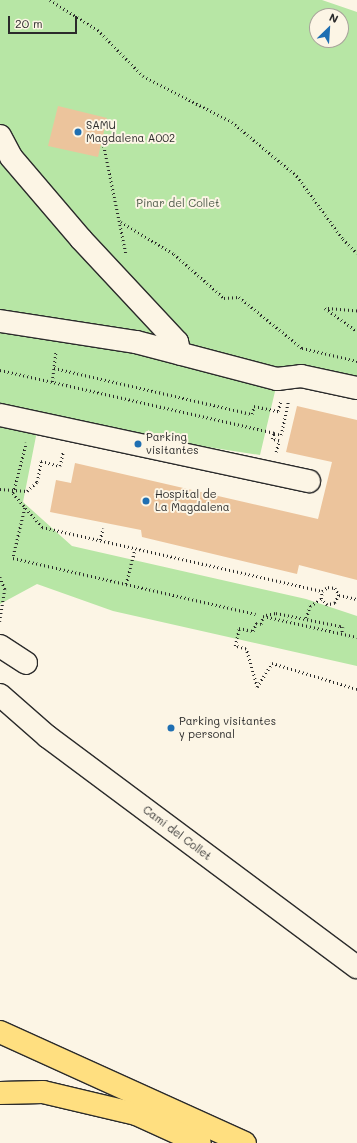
<!DOCTYPE html>
<html>
<head>
<meta charset="utf-8">
<style>
	body { margin:0 }
	#map { position:relative; width:357px; height:1143px; overflow:hidden; background:#fcf5e5; font-family:Mali,sans-serif }
	div>[style] { position:absolute }
	.green>* { inset:0; background:#b7e6a5 }
	.building>* { inset:0; background:#ecc49c }
	.path>* { height:2.5px; margin-top:-1.25px; transform-origin:0; background:repeating-linear-gradient(90deg,#2b2b2b 0 1px,transparent 0 4px) }
	.roads { filter:drop-shadow(1px 0 #2b2b2b) drop-shadow(-1px 0 #2b2b2b) drop-shadow(0 1px #2b2b2b) drop-shadow(0 -1px #2b2b2b) }
	.minor>* { height:22px; margin:-11px; padding:0 11px; transform-origin:11px; border-radius:11px; background:#fcf5e5 }
	.highway>* { height:22px; margin:-11px; padding:0 11px; transform-origin:11px; border-radius:11px; background:#ffdf80 }
	.dots>* { width:11px; height:11px; translate:-50% -50%; box-sizing:border-box; border:2px solid #fcf5e5; border-radius:50% }
	span { translate:-50% -50%; white-space:nowrap; text-align:center; line-height:1.15; -webkit-text-stroke:4px #fcf5e5; paint-order:stroke }
	.poi-label { font-size:11px; color:#2b2b2b }
	.left { translate:0 -50%; text-align:left }
	.park-label { font-size:11px; color:#4e5a4a }
	.street-label { font-size:11px; color:#2b2b2b }
	.north { position:absolute; left:309px; top:8px; width:40px; height:40px; box-sizing:border-box; background:#fcf5e5; border:1px solid #a8a49b; border-radius:50%; rotate:25deg; font-size:11px; font-weight:700; line-height:16px; text-align:center; color:#2b2b2b }
	.north::after { content:''; display:block; margin:auto; width:14px; height:18px; background:#1f6fb2; clip-path:polygon(50% 0,100% 100%,50% 72%,0 100%) }
	.scale { position:absolute; left:8px; top:16px; width:69px; height:18px; box-sizing:border-box; border:2px solid #2b2b2b; border-top:0; padding-left:5px; font-size:12px; line-height:14px; white-space:nowrap; color:#2b2b2b; -webkit-text-stroke:3px #fcf5e5; paint-order:stroke }
</style>
</head>
<body>
<div id="map">
	<div class="green">
		<div style="clip-path:polygon(evenodd,0 0,322px 0,357px 12px,357px 381px,281px 366px,260px 455px,39px 421px,23px 502px,72px 546px,306px 599px,357px 616px,357px 666px,113px 611px,37px 584px,0 604px,0 0,317px 16px,341px 16px,341px 40px,317px 40px,317px 16px)"></div>
	</div>
	<div class="building">
		<div style="clip-path:polygon(58px 106px,107px 118px,98px 157px,48px 146px)"></div>
		<div style="clip-path:polygon(297px 406px,357px 420px,357px 580px,299px 565px,297px 574px,142px 537px,141px 530px,50px 512px,56px 480px,71px 483px,75px 463px,318px 519px,332px 462px,286px 452px)"></div>
	</div>
	<div class="path">
		<div style="left:50px;top:0;width:57px;rotate:32deg"></div>
		<div style="left:98px;top:30px;width:64px;rotate:45.6deg"></div>
		<div style="left:143px;top:76px;width:100px;rotate:27.3deg"></div>
		<div style="left:232px;top:122px;width:85px;rotate:39.7deg"></div>
		<div style="left:297px;top:176px;width:78px;rotate:53.9deg"></div>
		<div style="left:343px;top:239px;width:20px;rotate:45deg"></div>
		<div style="left:104px;top:146px;width:109px;rotate:78.4deg"></div>
		<div style="left:121px;top:222px;width:62px;rotate:31.1deg"></div>
		<div style="left:174px;top:254px;width:67px;rotate:41.3deg"></div>
		<div style="left:224px;top:298px;width:15px;rotate:-4deg"></div>
		<div style="left:239px;top:297px;width:81px;rotate:39deg"></div>
		<div style="left:302px;top:348px;width:57px;rotate:13.3deg"></div>
		<div style="left:357px;top:311px;width:32px;rotate:-175deg"></div>
		<div style="left:325px;top:308px;width:39px;rotate:36deg"></div>
		<div style="left:54px;top:368px;width:203px;rotate:13.1deg"></div>
		<div style="left:252px;top:414px;width:8px;rotate:-76deg"></div>
		<div style="left:254px;top:406px;width:25px;rotate:12deg"></div>
		<div style="left:278px;top:411px;width:11px;rotate:-75deg"></div>
		<div style="left:0;top:370px;width:281px;rotate:12.9deg"></div>
		<div style="left:52px;top:382px;width:31px;rotate:-83deg"></div>
		<div style="left:276px;top:452px;width:11px;rotate:-75deg"></div>
		<div style="left:279px;top:441px;width:7px;rotate:-164deg"></div>
		<div style="left:272px;top:439px;width:6px;rotate:-72deg"></div>
		<div style="left:274px;top:433px;width:7px;rotate:16deg"></div>
		<div style="left:281px;top:435px;width:35px;rotate:-78deg"></div>
		<div style="left:0;top:489px;width:27px;rotate:4deg"></div>
		<div style="left:27px;top:491px;width:13px;rotate:-42deg"></div>
		<div style="left:37px;top:482px;width:21px;rotate:-79deg"></div>
		<div style="left:41px;top:461px;width:20px;rotate:15deg"></div>
		<div style="left:60px;top:466px;width:14px;rotate:-78deg"></div>
		<div style="left:13px;top:493px;width:45px;rotate:49.5deg"></div>
		<div style="left:42px;top:527px;width:287px;rotate:12.9deg"></div>
		<div style="left:13px;top:493px;width:52px;rotate:-75.4deg"></div>
		<div style="left:25px;top:508px;width:51px;rotate:103.5deg"></div>
		<div style="left:13px;top:558px;width:249px;rotate:13deg"></div>
		<div style="left:100px;top:540px;width:12px;rotate:-76deg"></div>
		<div style="left:0;top:577px;width:13px;rotate:67deg"></div>
		<div style="left:5px;top:589px;width:33px;rotate:99deg"></div>
		<div style="left:126px;top:584px;width:36px;rotate:-76deg"></div>
		<div style="left:328px;top:587px;width:7px;rotate:8deg"></div>
		<div style="left:335px;top:588px;width:8px;rotate:60deg"></div>
		<div style="left:339px;top:595px;width:9px;rotate:117deg"></div>
		<div style="left:335px;top:603px;width:8px;rotate:166deg"></div>
		<div style="left:327px;top:605px;width:8px;rotate:-135deg"></div>
		<div style="left:321px;top:599px;width:8px;rotate:-83deg"></div>
		<div style="left:322px;top:591px;width:7px;rotate:-34deg"></div>
		<div style="left:339px;top:595px;width:18px;rotate:13deg"></div>
		<div style="left:266px;top:615px;width:10px;rotate:-11deg"></div>
		<div style="left:276px;top:613px;width:65px;rotate:11.5deg"></div>
		<div style="left:340px;top:626px;width:3px;rotate:18deg"></div>
		<div style="left:343px;top:627px;width:6px;rotate:99deg"></div>
		<div style="left:263px;top:616px;width:96px;rotate:12.6deg"></div>
		<div style="left:306px;top:618px;width:13px;rotate:-72deg"></div>
		<div style="left:310px;top:606px;width:13px;rotate:-32deg"></div>
		<div style="left:257px;top:687px;width:28px;rotate:-58deg"></div>
		<div style="left:272px;top:663px;width:89px;rotate:17deg"></div>
		<div style="left:257px;top:687px;width:40px;rotate:-106deg"></div>
		<div style="left:246px;top:649px;width:11px;rotate:-165deg"></div>
		<div style="left:235px;top:646px;width:18px;rotate:-77deg"></div>
		<div style="left:239px;top:628px;width:14px;rotate:12deg"></div>
		<div style="left:253px;top:631px;width:9px;rotate:-69deg"></div>
		<div style="left:256px;top:623px;width:5px;rotate:11deg"></div>
		<div style="left:261px;top:624px;width:8px;rotate:-76deg"></div>
	</div>
	<div class="roads">
		<div class="minor">
			<div style="left:0;top:136px;width:24px;rotate:62deg"></div>
			<div style="left:11px;top:157px;width:108px;rotate:49.5deg"></div>
			<div style="left:81px;top:239px;width:141px;rotate:47deg"></div>
			<div style="left:177px;top:342px;width:12px;rotate:76deg"></div>
			<div style="left:0;top:321px;width:138px;rotate:8.8deg"></div>
			<div style="left:136px;top:342px;width:146px;rotate:14.7deg"></div>
			<div style="left:277px;top:379px;width:24px;rotate:-7deg"></div>
			<div style="left:301px;top:376px;width:57px;rotate:12.1deg"></div>
			<div style="left:0;top:415px;width:316px;rotate:12.1deg"></div>
			<div style="left:0;top:646px;width:31px;rotate:33deg"></div>
			<div style="left:0;top:695px;width:64px;rotate:41.2deg"></div>
			<div style="left:48px;top:737px;width:385px;rotate:36.7deg"></div>
		</div>
		<div class="highway">
			<div style="left:0;top:1032px;width:269px;rotate:24.4deg"></div>
			<div style="left:0;top:1093px;width:43px;rotate:-1.3deg"></div>
			<div style="left:43px;top:1092px;width:96px;rotate:13.3deg"></div>
			<div style="left:136px;top:1114px;width:70px;rotate:24.4deg"></div>
		</div>
	</div>
	<div class="dots">
		<div style="left:78px;top:132px;background:#1f6fb2"></div>
		<div style="left:138px;top:444px;background:#1f6fb2"></div>
		<div style="left:146px;top:501px;background:#1f6fb2"></div>
		<div style="left:171px;top:728px;background:#1f6fb2"></div>
	</div>
	<div class="poi-label">
		<span class="left" style="left:86px;top:132px">SAMU<br>Magdalena A002</span>
		<span class="left" style="left:146px;top:444px">Parking<br>visitantes</span>
		<span class="left" style="left:155px;top:501px">Hospital de<br>La Magdalena</span>
		<span class="left" style="left:179px;top:728px">Parking visitantes<br>y personal</span>
	</div>
	<div class="park-label">
		<span style="left:178px;top:203px">Pinar del Collet</span>
	</div>
	<div class="street-label">
		<span style="left:177px;top:833px;rotate:37deg">Camí del Collet</span>
	</div>
	<div class="north">N</div>
	<div class="scale">20 m</div>
</div>
</body>
</html>
